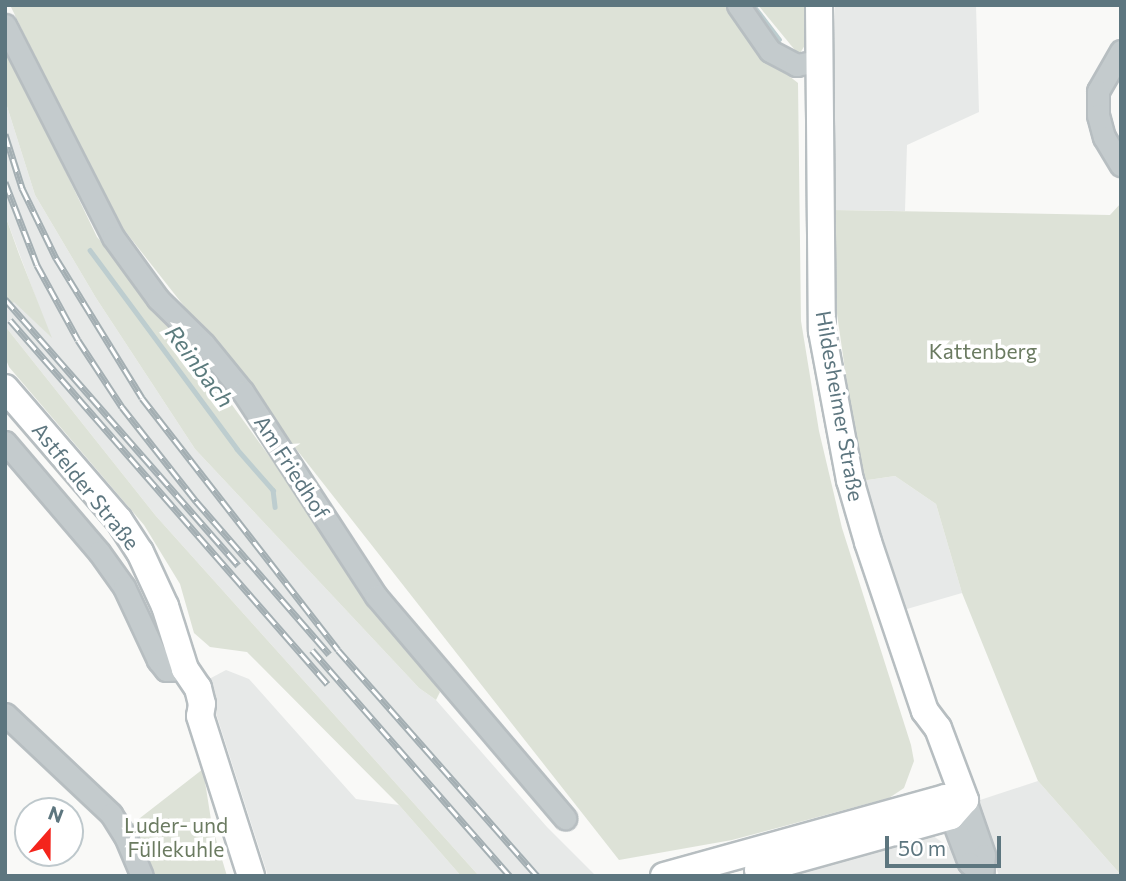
<!DOCTYPE html>
<html>
<head>
<meta charset="utf-8">
<style>
	body { margin:0 }
	#map { position:relative; width:1126px; height:881px; overflow:hidden; background:#f9f9f7; font-family:Commissioner,sans-serif }
	div>[style] { position:absolute }
	.built>* { inset:0; background:#e7e9e8 }
	.green>* { inset:0; background:#dde2d7 }
	.stream>* { height:4.5px; margin:-2.25px; padding:0 2.25px; transform-origin:2.25px; border-radius:2.25px; background:#bdcdcf }
	.roads { filter:drop-shadow(2px 0 #b7bec1) drop-shadow(-2px 0 #b7bec1) drop-shadow(0 2px #b7bec1) drop-shadow(0 -2px #b7bec1) }
	.minor>* { height:21px; margin:-10.5px; padding:0 10.5px; transform-origin:10.5px; border-radius:10.5px; background:#c4cbcd }
	.major>* { height:26px; margin:-13px; padding:0 13px; transform-origin:13px; border-radius:13px; background:#fff }
	.rail>* { height:7px; margin-top:-3.5px; transform-origin:0; background:repeating-linear-gradient(90deg,#fff 0 13px,#a4afb3 0 26px); box-sizing:border-box; border-block:2px solid #a4afb3 }
	span { translate:-50% -50%; white-space:nowrap; text-align:center; line-height:1.15; -webkit-text-stroke:7px #fff; paint-order:stroke }
	.park-label { font-size:21px; color:#6b7b61 }
	.street-label { font-size:21px; color:#5d767f }
	.water-label { font-size:23px; color:#5c7c7e; font-style:italic }
	.frame { position:absolute; inset:0; border:7px solid #5d767f; pointer-events:none }
	.north { position:absolute; left:14px; top:797px; width:70px; height:70px; box-sizing:border-box; background:#fff; border:2px solid #bec8cc; border-radius:50%; rotate:21deg; font-size:19px; font-weight:700; line-height:28px; text-align:center; color:#5d767f }
	.north::after { content:''; display:block; margin:auto; width:24px; height:32px; background:#f4241c; clip-path:polygon(50% 0,100% 100%,50% 72%,0 100%) }
	.scale { position:absolute; left:885px; top:836px; width:116px; height:32px; box-sizing:border-box; border:4px solid #5d767f; border-top:0; padding-left:9px; font-size:21px; line-height:24px; white-space:nowrap; color:#5d767f; -webkit-text-stroke:5px #fff; paint-order:stroke }
</style>
</head>
<body>
<div id="map">
	<div class="built">
		<div style="clip-path:polygon(835px 5px,976px 5px,979px 112px,907px 145px,905px 211px,833px 210px)"></div>
		<div style="clip-path:polygon(5px 100px,35px 195px,96px 298px,195px 449px,419px 688px,436px 700px,547px 827px,596px 876px,479px 876px,156px 516px,5px 326px,5px 289px,50px 336px,5px 215px)"></div>
		<div style="clip-path:polygon(895px 476px,936px 504px,962px 593px,900px 611px,861px 481px)"></div>
		<div style="clip-path:polygon(226px 670px,249px 679px,356px 799px,399px 805px,461px 876px,268px 876px,212px 701px,211px 678px)"></div>
		<div style="clip-path:polygon(1038px 781px,1121px 875px,1121px 876px,999px 876px,974px 802px)"></div>
		<div style="clip-path:polygon(926px 831px,959px 854px,966px 876px,756px 876px)"></div>
	</div>
	<div class="green">
		<div style="clip-path:polygon(10px 5px,725px 5px,756px 50px,798px 83px,801px 321px,819px 431px,842px 528px,911px 745px,914px 761px,904px 788px,889px 798px,732px 840px,619px 860px,114px 217px)"></div>
		<div style="clip-path:polygon(758px 5px,804px 5px,805px 45px,799px 55px)"></div>
		<div style="clip-path:polygon(5px 46px,97px 237px,156px 300px,440px 692px,436px 700px,419px 688px,195px 449px,96px 298px,35px 195px,5px 100px)"></div>
		<div style="clip-path:polygon(1121px 203px,1121px 875px,1038px 781px,962px 593px,936px 504px,895px 476px,861px 481px,837px 314px,833px 210px,1110px 215px)"></div>
		<div style="clip-path:polygon(5px 215px,19px 254px,52px 338px,14px 302px,5px 309px)"></div>
		<div style="clip-path:polygon(5px 326px,156px 516px,479px 876px,461px 876px,399px 805px,247px 652px,210px 647px,194px 633px,180px 584px,144px 525px,9px 367px,5px 357px)"></div>
		<div style="clip-path:polygon(203px 769px,212px 826px,227px 876px,154px 876px,131px 825px)"></div>
	</div>
	<div class="stream">
		<div style="left:753px;top:5px;width:43px;rotate:52.6deg"></div>
		<div style="left:90px;top:250px;width:247px;rotate:53.5deg"></div>
		<div style="left:237px;top:449px;width:55px;rotate:48.7deg"></div>
		<div style="left:273px;top:490px;width:17px;rotate:83deg"></div>
	</div>
	<div class="roads">
		<div class="minor">
			<div style="left:738px;top:5px;width:56px;rotate:55.2deg"></div>
			<div style="left:770px;top:51px;width:30px;rotate:28deg"></div>
			<div style="left:796px;top:65px;width:23px;rotate:-10deg"></div>
			<div style="left:5px;top:25px;width:238px;rotate:63deg"></div>
			<div style="left:113px;top:237px;width:77px;rotate:54deg"></div>
			<div style="left:158px;top:299px;width:64px;rotate:44.4deg"></div>
			<div style="left:204px;top:344px;width:62px;rotate:50.9deg"></div>
			<div style="left:243px;top:392px;width:244px;rotate:56.9deg"></div>
			<div style="left:376px;top:596px;width:292px;rotate:49.6deg"></div>
			<div style="left:1121px;top:51px;width:46px;rotate:119.9deg"></div>
			<div style="left:1098px;top:91px;width:24px;rotate:90deg"></div>
			<div style="left:1098px;top:115px;width:23px;rotate:75deg"></div>
			<div style="left:1104px;top:137px;width:33px;rotate:59deg"></div>
			<div style="left:5px;top:442px;width:145px;rotate:49.5deg"></div>
			<div style="left:99px;top:552px;width:43px;rotate:54.5deg"></div>
			<div style="left:124px;top:587px;width:81px;rotate:65deg"></div>
			<div style="left:158px;top:660px;width:13px;rotate:51deg"></div>
			<div style="left:166px;top:670px;width:19px;rotate:-3deg"></div>
			<div style="left:5px;top:714px;width:146px;rotate:43.3deg"></div>
			<div style="left:111px;top:814px;width:26px;rotate:58deg"></div>
			<div style="left:125px;top:836px;width:43px;rotate:67deg"></div>
			<div style="left:965px;top:800px;width:58px;rotate:70.9deg"></div>
			<div style="left:984px;top:855px;width:21px;rotate:95deg"></div>
			<div style="left:951px;top:816px;width:50px;rotate:69deg"></div>
			<div style="left:969px;top:863px;width:16px;rotate:40deg"></div>
		</div>
		<div class="major">
			<div style="left:819px;top:5px;width:326px;rotate:89.5deg"></div>
			<div style="left:822px;top:331px;width:152px;rotate:79.4deg"></div>
			<div style="left:850px;top:480px;width:65px;rotate:73.8deg"></div>
			<div style="left:868px;top:542px;width:178px;rotate:71.4deg"></div>
			<div style="left:925px;top:711px;width:21px;rotate:53deg"></div>
			<div style="left:938px;top:728px;width:77px;rotate:69.4deg"></div>
			<div style="left:5px;top:388px;width:174px;rotate:49.2deg"></div>
			<div style="left:119px;top:520px;width:38px;rotate:57deg"></div>
			<div style="left:140px;top:552px;width:60px;rotate:65.2deg"></div>
			<div style="left:165px;top:606px;width:66px;rotate:72.4deg"></div>
			<div style="left:185px;top:669px;width:23px;rotate:56deg"></div>
			<div style="left:198px;top:688px;width:16px;rotate:76deg"></div>
			<div style="left:202px;top:704px;width:12px;rotate:99deg"></div>
			<div style="left:200px;top:716px;width:168px;rotate:72.3deg"></div>
			<div style="left:758px;top:870px;width:200px;rotate:-15.6deg"></div>
			<div style="left:951px;top:816px;width:21px;rotate:-49deg"></div>
			<div style="left:664px;top:876px;width:292px;rotate:-15.5deg"></div>
			<div style="left:945px;top:798px;width:20px;rotate:6deg"></div>
		</div>
	</div>
	<div class="rail">
		<div style="left:5px;top:134px;width:57px;rotate:72.5deg"></div>
		<div style="left:22px;top:188px;width:78px;rotate:64.1deg"></div>
		<div style="left:56px;top:258px;width:164px;rotate:58.4deg"></div>
		<div style="left:142px;top:398px;width:319px;rotate:52.1deg"></div>
		<div style="left:338px;top:650px;width:301px;rotate:48.6deg"></div>
		<div style="left:5px;top:182px;width:89px;rotate:68.9deg"></div>
		<div style="left:37px;top:265px;width:85px;rotate:61.3deg"></div>
		<div style="left:78px;top:340px;width:80px;rotate:56.7deg"></div>
		<div style="left:122px;top:407px;width:120px;rotate:51.8deg"></div>
		<div style="left:196px;top:501px;width:203px;rotate:49deg"></div>
		<div style="left:5px;top:299px;width:354px;rotate:48.8deg"></div>
		<div style="left:10px;top:320px;width:483px;rotate:48.9deg"></div>
		<div style="left:312px;top:650px;width:300px;rotate:48.8deg"></div>
	</div>
	<div class="park-label">
		<span style="left:983px;top:351px">Kattenberg</span>
		<span style="left:176px;top:837px">Luder- und<br>Füllekuhle</span>
	</div>
	<div class="street-label">
		<span style="left:840px;top:406px;rotate:80deg">Hildesheimer Straße</span>
		<span style="left:292px;top:467px;rotate:57deg">Am Friedhof</span>
		<span style="left:86px;top:486px;rotate:51deg">Astfelder Straße</span>
	</div>
	<div class="water-label">
		<span style="left:200px;top:366px;rotate:53deg">Reinbach</span>
	</div>
	<div class="frame"></div>
	<div class="north">N</div>
	<div class="scale">50 m</div>
</div>
</body>
</html>
